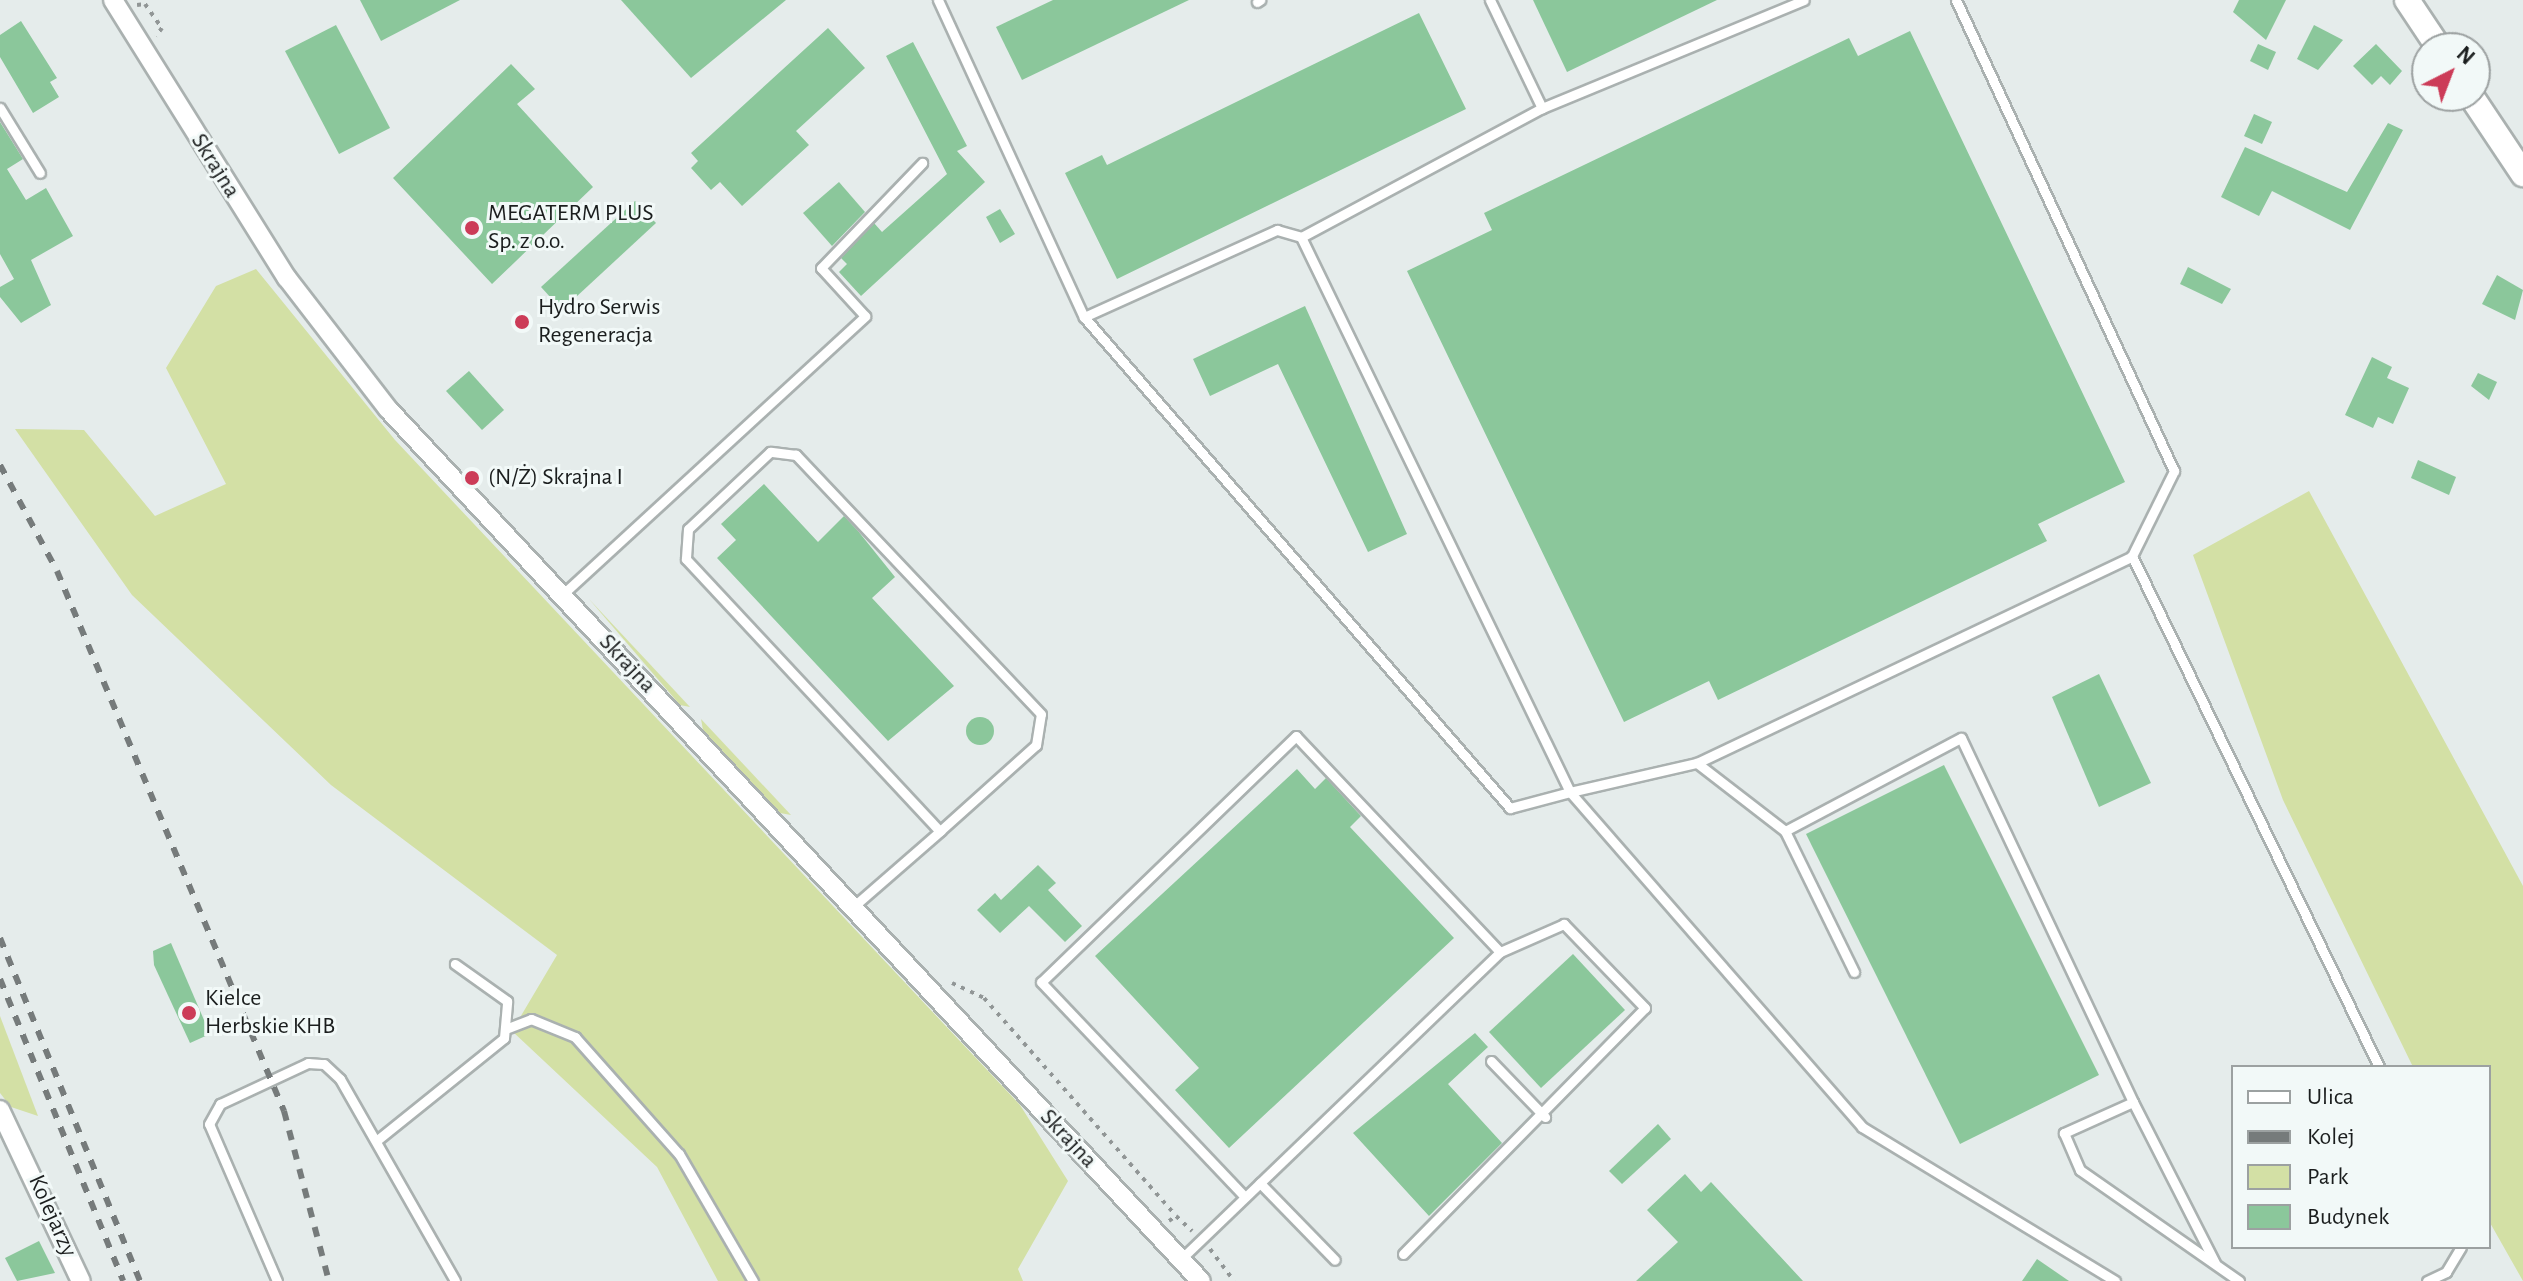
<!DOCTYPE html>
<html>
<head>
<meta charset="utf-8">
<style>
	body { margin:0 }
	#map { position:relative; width:2523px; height:1281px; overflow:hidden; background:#e5eceb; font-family:"Alegreya Sans",sans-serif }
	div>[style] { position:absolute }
	.green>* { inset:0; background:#d3e0a5 }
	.building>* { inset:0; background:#8bc79b }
	.round { border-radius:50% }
	.path>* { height:4px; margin-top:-2px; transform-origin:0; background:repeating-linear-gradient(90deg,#919696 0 4px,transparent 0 10px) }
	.roads { filter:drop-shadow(2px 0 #aab1b0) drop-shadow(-2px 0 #aab1b0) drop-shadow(0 2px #aab1b0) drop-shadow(0 -2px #aab1b0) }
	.lane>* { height:9px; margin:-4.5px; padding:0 4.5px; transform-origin:4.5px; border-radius:4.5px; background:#fff }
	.street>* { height:18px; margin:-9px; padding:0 9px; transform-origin:9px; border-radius:9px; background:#fff }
	.secondary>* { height:24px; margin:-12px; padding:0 12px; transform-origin:12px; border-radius:12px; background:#fff }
	.rail>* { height:6px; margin-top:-3px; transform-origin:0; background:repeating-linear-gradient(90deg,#767b7b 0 10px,transparent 0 20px) }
	.dots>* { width:22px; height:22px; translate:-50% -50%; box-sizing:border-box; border:4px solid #f2f9f8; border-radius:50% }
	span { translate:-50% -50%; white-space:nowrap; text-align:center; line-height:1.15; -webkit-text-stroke:6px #f2f9f8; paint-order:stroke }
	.street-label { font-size:24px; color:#1b1e1e }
	.poi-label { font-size:24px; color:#1b1e1e }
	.left { translate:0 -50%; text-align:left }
	.legend { position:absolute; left:2231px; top:1065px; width:260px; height:184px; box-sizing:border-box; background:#f2f9f8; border:2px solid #9ca1a1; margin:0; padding:10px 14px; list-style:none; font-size:24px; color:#1b1e1e }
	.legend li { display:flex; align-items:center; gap:16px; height:40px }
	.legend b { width:40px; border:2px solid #9ca1a1 }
	.north { position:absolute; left:2411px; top:32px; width:80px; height:80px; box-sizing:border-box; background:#f2f9f8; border:2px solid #9ca1a1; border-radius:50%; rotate:42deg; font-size:22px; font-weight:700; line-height:32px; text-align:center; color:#1b1e1e }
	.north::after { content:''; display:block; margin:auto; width:28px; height:36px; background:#cc3c58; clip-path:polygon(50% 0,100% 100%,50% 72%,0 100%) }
</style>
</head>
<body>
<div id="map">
	<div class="green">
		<div style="clip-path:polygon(256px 269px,395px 440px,1020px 1105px,1068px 1181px,1018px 1269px,1023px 1281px,718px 1281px,657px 1167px,512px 1031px,557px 955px,331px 785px,132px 595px,15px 429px,84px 430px,155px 516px,226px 484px,166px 368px,216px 286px)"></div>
		<div style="clip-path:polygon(2309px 491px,2523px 886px,2523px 1281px,2489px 1221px,2489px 1067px,2413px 1067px,2283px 800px,2193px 555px)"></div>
		<div style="clip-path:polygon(589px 599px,690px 707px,680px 705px)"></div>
		<div style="clip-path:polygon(701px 719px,791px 815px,780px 813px,703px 730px)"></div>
		<div style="clip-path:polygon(0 1016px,38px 1116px,11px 1107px,0 1093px)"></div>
	</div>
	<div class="building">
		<div style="clip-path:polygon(360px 0,460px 0,381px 41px)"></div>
		<div style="clip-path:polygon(621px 0,786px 0,691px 78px)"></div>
		<div style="clip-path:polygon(1053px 0,1189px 0,1022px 80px,996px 27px)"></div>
		<div style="clip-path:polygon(1533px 0,1717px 0,1567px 72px)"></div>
		<div style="clip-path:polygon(2239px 0,2286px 0,2266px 40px,2233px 12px)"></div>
		<div style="clip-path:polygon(1419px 13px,1466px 109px,1117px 279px,1065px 173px,1102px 155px,1107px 165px)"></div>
		<div style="clip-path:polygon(21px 21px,57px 78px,50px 82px,59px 97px,33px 113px,0 57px,0 35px)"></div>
		<div style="clip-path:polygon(336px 25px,390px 128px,339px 154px,285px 51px)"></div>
		<div style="clip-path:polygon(2314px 25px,2343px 40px,2318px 70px,2297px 59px)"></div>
		<div style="clip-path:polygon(828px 28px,865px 68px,796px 131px,809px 145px,742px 206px,720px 182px,711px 190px,691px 168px,698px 161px,691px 153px)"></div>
		<div style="clip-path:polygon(1910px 31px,2125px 482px,2038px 524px,2047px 541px,1718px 700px,1709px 681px,1624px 722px,1407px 271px,1492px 230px,1484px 213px,1849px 38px,1858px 56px)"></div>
		<div style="clip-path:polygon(913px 42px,967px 146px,957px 151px,985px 182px,861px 296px,839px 272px,847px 264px,841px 258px,874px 223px,882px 232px,947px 174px,886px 56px)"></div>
		<div style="clip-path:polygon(2258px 44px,2276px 52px,2268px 70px,2250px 61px)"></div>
		<div style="clip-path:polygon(2376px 44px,2402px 71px,2390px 85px,2381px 76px,2372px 85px,2353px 66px)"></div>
		<div style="clip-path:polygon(511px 64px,535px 89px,517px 104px,593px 187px,492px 284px,393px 178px)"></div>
		<div style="clip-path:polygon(2254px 114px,2272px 122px,2262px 144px,2244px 136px)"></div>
		<div style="clip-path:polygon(0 122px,23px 159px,7px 169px,26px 200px,46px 188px,73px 236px,31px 260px,51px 305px,21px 323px,0 297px,0 287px,14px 279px,0 254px)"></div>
		<div style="clip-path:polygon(2388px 123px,2403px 130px,2350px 230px,2272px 191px,2259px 216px,2221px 197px,2245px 147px,2347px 192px)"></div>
		<div style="clip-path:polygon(839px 182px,865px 212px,832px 246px,803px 213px)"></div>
		<div style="clip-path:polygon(635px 201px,656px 223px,562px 310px,541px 287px)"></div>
		<div style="clip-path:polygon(1000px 209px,1015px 234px,1000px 243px,986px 217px)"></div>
		<div style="clip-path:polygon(2188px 267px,2231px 289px,2222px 304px,2180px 284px)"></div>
		<div style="clip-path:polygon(2497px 275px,2523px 290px,2515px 320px,2482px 304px)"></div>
		<div style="clip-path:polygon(1305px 306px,1407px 534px,1368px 552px,1278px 364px,1210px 396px,1193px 359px)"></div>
		<div style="clip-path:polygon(2372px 357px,2392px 367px,2387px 378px,2409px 388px,2393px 424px,2378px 417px,2373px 428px,2345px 415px)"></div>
		<div style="clip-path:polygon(469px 371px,504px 410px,482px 430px,446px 391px)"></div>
		<div style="clip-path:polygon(2478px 373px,2497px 382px,2489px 400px,2471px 386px)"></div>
		<div style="clip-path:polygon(2418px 460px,2456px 477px,2449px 495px,2411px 478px)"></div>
		<div style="clip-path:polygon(764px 484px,818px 542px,844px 516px,858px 531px,895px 577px,872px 598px,954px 686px,888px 741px,717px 558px,736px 540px,721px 524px)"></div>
		<div style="clip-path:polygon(2099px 674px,2151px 783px,2099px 807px,2052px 697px)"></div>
		<div class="round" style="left:966px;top:717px;width:28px;height:28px"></div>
		<div style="clip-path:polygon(1944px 765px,2099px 1075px,1960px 1144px,1806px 834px)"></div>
		<div style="clip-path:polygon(1297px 769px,1315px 789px,1326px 778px,1361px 816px,1350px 827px,1454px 938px,1229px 1148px,1175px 1090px,1199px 1068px,1095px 956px)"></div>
		<div style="clip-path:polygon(1038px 865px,1056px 883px,1048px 890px,1082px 926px,1065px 942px,1029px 906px,1000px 933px,977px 910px,995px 893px,1001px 900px)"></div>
		<div style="clip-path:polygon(171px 943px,210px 1034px,190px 1043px,154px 965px,153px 951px)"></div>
		<div style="clip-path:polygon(1573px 954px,1625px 1010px,1541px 1088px,1489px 1032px)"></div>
		<div style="clip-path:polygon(1475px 1033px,1488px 1047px,1448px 1084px,1502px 1143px,1429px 1216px,1353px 1133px)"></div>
		<div style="clip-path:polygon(1658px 1124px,1671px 1139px,1622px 1184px,1609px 1171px)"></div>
		<div style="clip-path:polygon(1685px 1174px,1701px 1192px,1711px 1182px,1803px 1281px,1636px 1281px,1678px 1242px,1647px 1210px)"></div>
		<div style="clip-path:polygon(39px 1241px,55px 1273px,17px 1281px,5px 1258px)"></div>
		<div style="clip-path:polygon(2037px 1259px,2069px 1281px,2022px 1281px)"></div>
	</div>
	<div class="path">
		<div style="left:137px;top:5px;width:8px;rotate:-7deg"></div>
		<div style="left:145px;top:4px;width:29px;rotate:55deg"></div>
		<div style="left:162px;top:28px;width:10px;rotate:127deg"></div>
		<div style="left:952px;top:983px;width:35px;rotate:25deg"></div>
		<div style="left:984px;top:998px;width:290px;rotate:48.6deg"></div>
		<div style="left:1169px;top:1221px;width:9px;rotate:-36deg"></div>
		<div style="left:1176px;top:1216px;width:22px;rotate:43deg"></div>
		<div style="left:1210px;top:1249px;width:40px;rotate:53deg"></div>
	</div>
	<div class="roads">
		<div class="lane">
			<div style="left:938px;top:0;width:349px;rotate:65.3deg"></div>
			<div style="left:1084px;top:317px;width:650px;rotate:49.05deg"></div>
			<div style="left:1510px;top:808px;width:62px;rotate:-14.9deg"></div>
			<div style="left:1570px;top:792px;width:444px;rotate:48.9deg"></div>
			<div style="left:1862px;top:1127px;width:296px;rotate:31.3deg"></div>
			<div style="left:1490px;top:0;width:120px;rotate:64.3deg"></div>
			<div style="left:1542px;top:108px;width:273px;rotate:151.8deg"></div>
			<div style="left:1301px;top:237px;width:617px;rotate:64.14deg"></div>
			<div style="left:1570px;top:792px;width:130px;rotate:-12.9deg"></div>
			<div style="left:1697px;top:763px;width:482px;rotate:-25.4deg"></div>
			<div style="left:2132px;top:556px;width:95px;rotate:-63.7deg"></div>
			<div style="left:2174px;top:471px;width:519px;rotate:-114.84deg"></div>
			<div style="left:1257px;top:2px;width:4px;rotate:-34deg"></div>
			<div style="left:0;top:108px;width:76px;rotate:58.4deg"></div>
			<div style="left:1542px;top:108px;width:283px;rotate:-22.4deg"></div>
			<div style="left:1084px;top:317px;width:212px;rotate:-24.3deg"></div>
			<div style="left:1277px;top:230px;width:25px;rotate:16deg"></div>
			<div style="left:2132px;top:556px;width:568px;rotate:64.2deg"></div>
			<div style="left:562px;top:595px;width:412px;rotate:-42.6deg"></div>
			<div style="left:865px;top:316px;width:65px;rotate:-132.5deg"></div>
			<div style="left:821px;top:268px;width:146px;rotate:-46.1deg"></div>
			<div style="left:1697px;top:763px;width:111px;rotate:37.7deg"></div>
			<div style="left:1785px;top:831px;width:157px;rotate:63.9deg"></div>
			<div style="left:1785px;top:831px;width:199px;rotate:-27.9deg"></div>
			<div style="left:1961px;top:738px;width:403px;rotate:64.7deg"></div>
			<div style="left:2133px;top:1102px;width:76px;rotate:155.8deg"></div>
			<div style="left:2064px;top:1133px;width:40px;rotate:66.6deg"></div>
			<div style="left:2080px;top:1170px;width:194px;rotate:34.9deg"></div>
			<div style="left:853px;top:907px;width:116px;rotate:-41.1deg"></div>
			<div style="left:940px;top:831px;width:129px;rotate:-41.9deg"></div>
			<div style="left:1036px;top:745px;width:31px;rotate:-81deg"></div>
			<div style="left:1041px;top:714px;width:357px;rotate:-133.4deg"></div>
			<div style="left:796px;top:455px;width:26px;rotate:-173deg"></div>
			<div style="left:770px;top:452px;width:112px;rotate:136.8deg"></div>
			<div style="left:688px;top:529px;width:30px;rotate:94deg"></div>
			<div style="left:686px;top:559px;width:372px;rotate:47deg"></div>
			<div style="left:508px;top:1028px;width:25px;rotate:-21deg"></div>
			<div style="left:531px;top:1019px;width:48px;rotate:22.2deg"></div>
			<div style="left:575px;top:1037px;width:157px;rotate:48.4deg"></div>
			<div style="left:679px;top:1154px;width:147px;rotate:59.8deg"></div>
			<div style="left:1491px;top:1061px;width:78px;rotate:46deg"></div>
			<div style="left:2133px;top:1102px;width:181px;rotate:63deg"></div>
			<div style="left:376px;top:1141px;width:164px;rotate:-38.8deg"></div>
			<div style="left:504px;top:1038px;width:37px;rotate:-85deg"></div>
			<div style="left:507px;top:1001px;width:64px;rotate:-144.6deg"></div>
			<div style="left:1260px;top:1183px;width:107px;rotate:45.8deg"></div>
			<div style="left:1403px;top:1254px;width:345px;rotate:-45.5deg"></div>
			<div style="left:1645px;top:1008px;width:117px;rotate:-134deg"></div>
			<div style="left:1564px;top:924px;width:70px;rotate:156.4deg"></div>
			<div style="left:1181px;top:1259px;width:443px;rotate:-43.9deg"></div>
			<div style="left:1500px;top:952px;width:297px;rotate:-133.4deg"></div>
			<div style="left:1296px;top:736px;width:354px;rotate:136deg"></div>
			<div style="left:1041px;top:982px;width:296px;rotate:46.5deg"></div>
			<div style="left:277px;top:1281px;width:171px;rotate:-113.4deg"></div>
			<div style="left:209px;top:1124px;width:23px;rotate:-61deg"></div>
			<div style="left:220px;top:1104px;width:97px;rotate:-25deg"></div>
			<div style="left:308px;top:1063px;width:16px;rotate:4deg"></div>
			<div style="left:324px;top:1064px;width:22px;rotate:43deg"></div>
			<div style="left:340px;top:1079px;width:232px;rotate:60.3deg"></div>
			<div style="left:2427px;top:1281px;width:21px;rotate:-25deg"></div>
			<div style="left:2446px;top:1272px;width:29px;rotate:-59deg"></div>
		</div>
		<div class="street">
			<div style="left:113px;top:0;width:328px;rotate:58deg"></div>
			<div style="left:287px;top:278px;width:165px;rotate:52.4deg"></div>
			<div style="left:388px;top:409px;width:1192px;rotate:47.01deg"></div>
			<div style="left:0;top:1110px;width:189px;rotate:64.7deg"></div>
		</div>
		<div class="secondary">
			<div style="left:2407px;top:0;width:58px;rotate:56.3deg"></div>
			<div style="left:2471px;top:96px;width:94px;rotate:56.3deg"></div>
		</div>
	</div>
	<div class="rail">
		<div style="left:0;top:465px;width:120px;rotate:61.7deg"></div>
		<div style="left:57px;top:571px;width:586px;rotate:67.2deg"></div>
		<div style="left:284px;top:1111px;width:176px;rotate:75.2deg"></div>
		<div style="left:0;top:938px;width:370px;rotate:67.8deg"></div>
		<div style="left:0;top:979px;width:326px;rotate:67.8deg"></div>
	</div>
	<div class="dots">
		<div style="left:472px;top:228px;background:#cc3c58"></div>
		<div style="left:522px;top:322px;background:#cc3c58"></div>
		<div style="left:472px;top:478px;background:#cc3c58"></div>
		<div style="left:189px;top:1013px;background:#cc3c58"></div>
	</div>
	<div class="street-label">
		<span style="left:215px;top:166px;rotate:58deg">Skrajna</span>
		<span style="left:627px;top:664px;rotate:47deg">Skrajna</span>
		<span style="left:1068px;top:1139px;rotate:47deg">Skrajna</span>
		<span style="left:52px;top:1216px;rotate:66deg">Kolejarzy</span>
	</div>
	<div class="poi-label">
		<span class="left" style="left:488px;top:228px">MEGATERM PLUS<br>Sp. z o.o.</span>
		<span class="left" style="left:538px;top:322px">Hydro Serwis<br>Regeneracja</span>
		<span class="left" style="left:488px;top:478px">(N/Ż) Skrajna I</span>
		<span class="left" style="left:205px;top:1013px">Kielce<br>Herbskie KHB</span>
	</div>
	<ul class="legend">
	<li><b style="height:10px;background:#fff"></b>Ulica</li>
	<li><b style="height:10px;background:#767b7b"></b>Kolej</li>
	<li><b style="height:22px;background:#d3e0a5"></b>Park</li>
	<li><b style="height:22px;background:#8bc79b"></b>Budynek</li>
	</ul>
	<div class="north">N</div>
</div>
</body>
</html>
